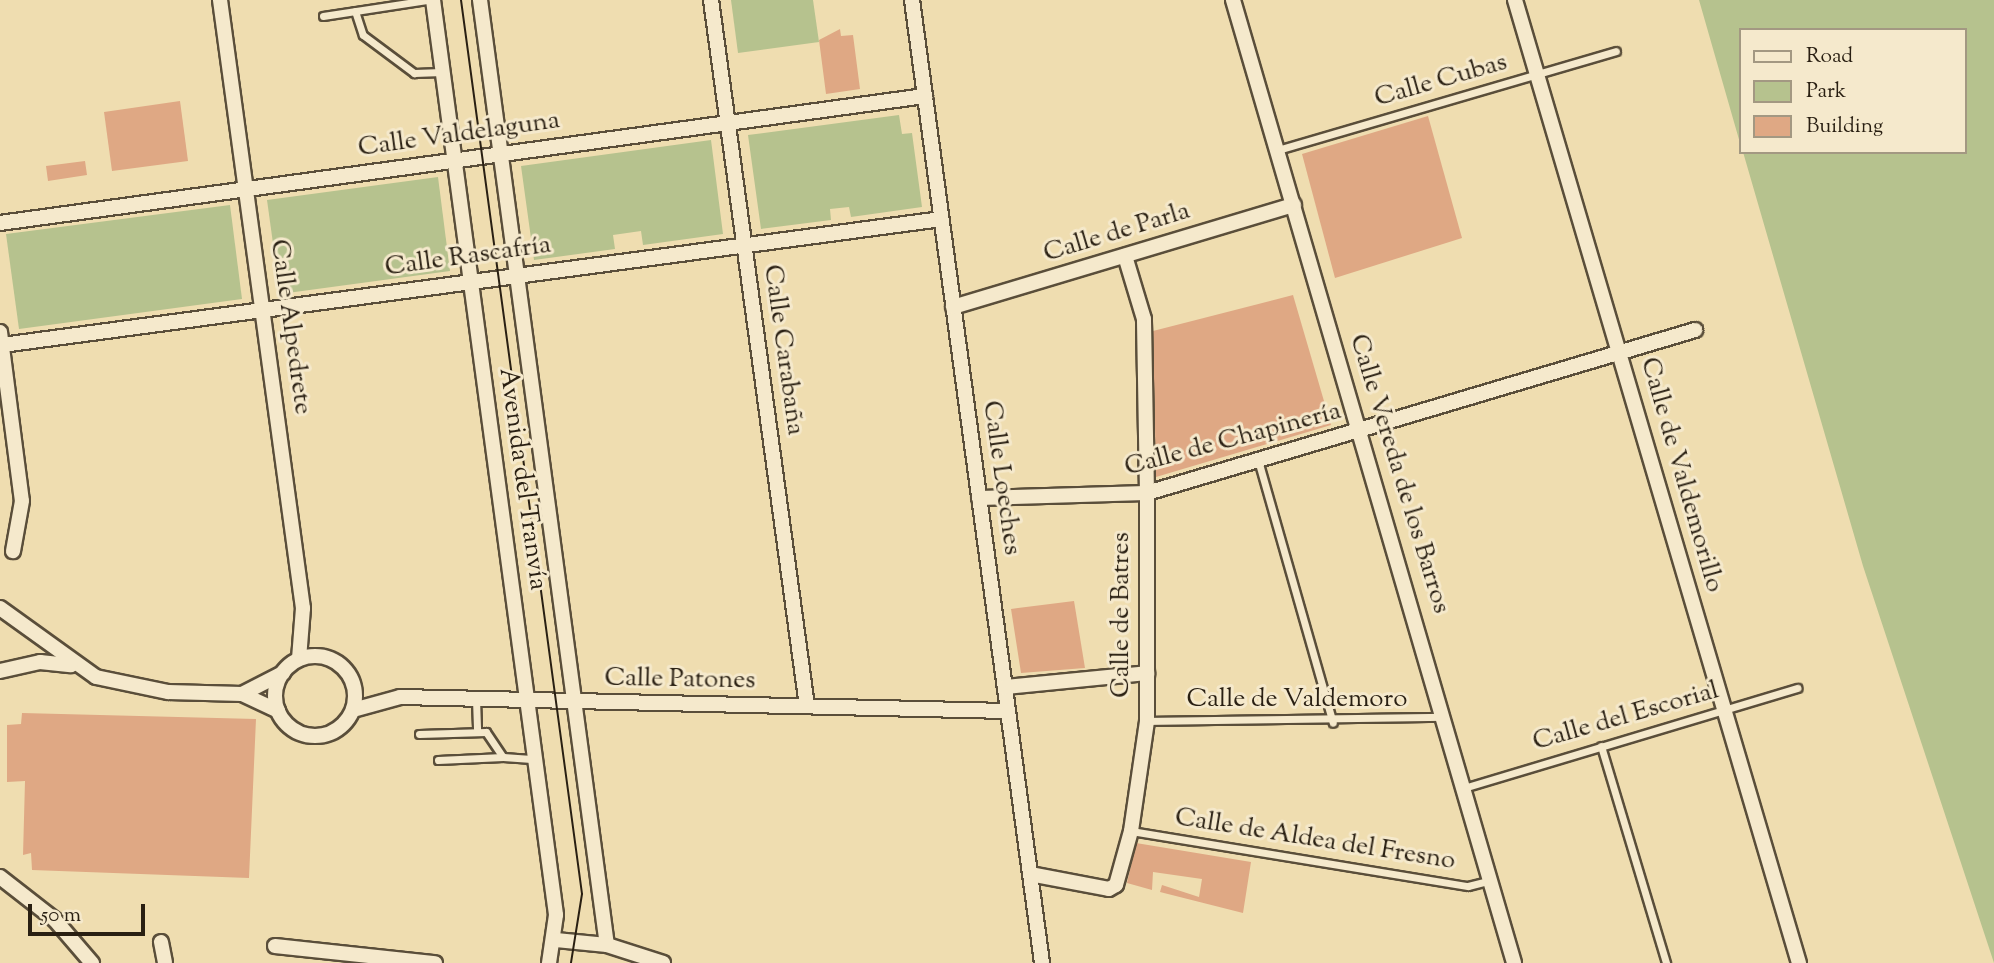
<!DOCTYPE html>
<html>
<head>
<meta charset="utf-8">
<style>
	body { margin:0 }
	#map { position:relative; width:1994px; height:963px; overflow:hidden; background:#efddb0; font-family:"Sorts Mill Goudy",serif }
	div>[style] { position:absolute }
	.green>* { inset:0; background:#b6c28e }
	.building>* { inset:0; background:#dfa884 }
	.roads { filter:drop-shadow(2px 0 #5a4e3a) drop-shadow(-2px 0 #5a4e3a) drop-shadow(0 2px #5a4e3a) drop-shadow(0 -2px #5a4e3a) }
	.lane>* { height:7px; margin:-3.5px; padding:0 3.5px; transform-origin:3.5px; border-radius:3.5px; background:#f5e9cc }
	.street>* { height:14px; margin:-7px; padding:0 7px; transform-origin:7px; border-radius:7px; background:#f5e9cc }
	.street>.ring { margin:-7px; padding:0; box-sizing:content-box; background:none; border:14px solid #f5e9cc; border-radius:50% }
	.tram>* { height:2px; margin:-1px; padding:0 1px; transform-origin:1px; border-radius:1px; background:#291f12 }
	span { translate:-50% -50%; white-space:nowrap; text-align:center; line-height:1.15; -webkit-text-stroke:6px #f5e9cc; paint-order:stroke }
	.street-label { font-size:26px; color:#291f12 }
	.legend { position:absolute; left:1739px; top:28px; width:228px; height:126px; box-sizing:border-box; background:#f5e9cc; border:2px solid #a39882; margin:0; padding:9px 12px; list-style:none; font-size:21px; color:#291f12 }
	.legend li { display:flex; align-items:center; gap:14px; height:35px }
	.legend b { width:35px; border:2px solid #a39882 }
	.scale { position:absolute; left:28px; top:904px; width:117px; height:32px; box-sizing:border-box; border:4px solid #291f12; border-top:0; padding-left:9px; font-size:21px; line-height:24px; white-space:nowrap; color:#291f12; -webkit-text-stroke:5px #f5e9cc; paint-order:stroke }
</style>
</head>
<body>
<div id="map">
	<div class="green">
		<div style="clip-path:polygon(731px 0,813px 0,819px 42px,738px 53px)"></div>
		<div style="clip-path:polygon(1699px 0,1994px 0,1994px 963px,1863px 566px,1743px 152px,1964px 152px,1964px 30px,1740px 30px,1740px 143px)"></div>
		<div style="clip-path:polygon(899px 115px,902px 134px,912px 133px,922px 207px,851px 217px,849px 207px,830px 209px,831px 220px,761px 229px,748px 135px)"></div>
		<div style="clip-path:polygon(711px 140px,723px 234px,643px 245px,641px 231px,613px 235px,615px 249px,534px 260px,521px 166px)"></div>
		<div style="clip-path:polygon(438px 177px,450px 271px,280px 294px,267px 200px)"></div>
		<div style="clip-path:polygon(230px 205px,242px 299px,19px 329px,6px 234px)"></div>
	</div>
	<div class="building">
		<div style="clip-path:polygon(840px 29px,841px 36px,853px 35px,860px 89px,826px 94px,819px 40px)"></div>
		<div style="clip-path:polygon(180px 101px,188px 161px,112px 171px,104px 112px)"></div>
		<div style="clip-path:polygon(1428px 116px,1462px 238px,1335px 278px,1302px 154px)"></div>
		<div style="clip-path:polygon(85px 161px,87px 175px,48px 181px,46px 166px)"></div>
		<div style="clip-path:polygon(1293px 295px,1331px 425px,1156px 477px,1153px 331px)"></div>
		<div style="clip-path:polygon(1074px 601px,1085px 668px,1021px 673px,1011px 609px)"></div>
		<div style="clip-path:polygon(22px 713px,256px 719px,249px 878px,32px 870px,31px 853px,23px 855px,25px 781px,7px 782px,7px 725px,21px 724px)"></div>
		<div style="clip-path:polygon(1136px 843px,1251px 862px,1243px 913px,1160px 892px,1162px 885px,1199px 897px,1202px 879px,1153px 872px,1152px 890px,1127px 883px)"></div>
	</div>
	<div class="roads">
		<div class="lane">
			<div style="left:355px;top:11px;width:25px;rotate:72deg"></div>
			<div style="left:363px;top:35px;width:64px;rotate:36.7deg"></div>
			<div style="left:414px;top:73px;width:28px;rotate:-2deg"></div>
			<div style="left:323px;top:16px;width:105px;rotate:-8.7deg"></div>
			<div style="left:1278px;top:150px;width:352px;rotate:-16.3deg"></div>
			<div style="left:1258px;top:460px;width:273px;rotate:74.1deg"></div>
			<div style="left:476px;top:699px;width:31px;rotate:88deg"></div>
			<div style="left:1147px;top:721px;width:296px;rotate:-0.8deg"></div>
			<div style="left:419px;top:734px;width:67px;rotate:-1.7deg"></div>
			<div style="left:486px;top:732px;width:30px;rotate:56deg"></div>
			<div style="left:503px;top:757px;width:32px;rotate:4deg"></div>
			<div style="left:1601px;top:746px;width:227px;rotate:73.3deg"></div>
			<div style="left:438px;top:760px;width:65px;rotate:-2.6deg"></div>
			<div style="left:1467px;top:787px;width:345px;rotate:-16.7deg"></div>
			<div style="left:1131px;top:831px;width:341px;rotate:9.3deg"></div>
			<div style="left:1468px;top:886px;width:25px;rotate:-14deg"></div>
		</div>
		<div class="street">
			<div style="left:220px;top:0;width:614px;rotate:82.23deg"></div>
			<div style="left:303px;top:608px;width:51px;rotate:94.5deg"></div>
			<div style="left:433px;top:0;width:923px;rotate:82.34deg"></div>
			<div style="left:556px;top:915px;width:49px;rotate:98.3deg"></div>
			<div style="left:480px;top:0;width:953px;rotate:82.35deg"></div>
			<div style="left:711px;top:0;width:712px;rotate:82.26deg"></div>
			<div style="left:912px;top:0;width:972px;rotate:82.31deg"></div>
			<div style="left:1233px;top:0;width:1003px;rotate:73.73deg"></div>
			<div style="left:1515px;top:0;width:1004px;rotate:73.57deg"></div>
			<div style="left:0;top:223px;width:934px;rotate:-7.82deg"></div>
			<div style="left:953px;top:307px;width:356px;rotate:-16.7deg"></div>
			<div style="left:0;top:332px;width:170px;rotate:82.6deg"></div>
			<div style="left:22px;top:501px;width:51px;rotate:100.2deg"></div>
			<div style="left:2px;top:345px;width:947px;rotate:-7.64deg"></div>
			<div style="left:979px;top:498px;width:168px;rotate:-1.7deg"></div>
			<div style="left:1147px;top:493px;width:572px;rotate:-16.56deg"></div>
			<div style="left:0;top:608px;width:118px;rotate:35.7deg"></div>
			<div style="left:96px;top:677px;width:74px;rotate:11.8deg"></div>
			<div style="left:168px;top:692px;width:74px;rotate:1.5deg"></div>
			<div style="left:242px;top:694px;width:40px;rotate:25deg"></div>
			<div class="ring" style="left:275px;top:656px;width:66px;height:66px"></div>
			<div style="left:0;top:671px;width:41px;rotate:-12.7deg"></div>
			<div style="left:40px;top:662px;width:31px;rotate:6deg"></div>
			<div style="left:1005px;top:687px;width:143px;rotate:-5.6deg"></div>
			<div style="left:242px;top:694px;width:46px;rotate:-27.1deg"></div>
			<div style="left:353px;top:710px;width:49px;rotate:-15.5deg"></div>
			<div style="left:400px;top:697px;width:608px;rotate:1.32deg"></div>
			<div style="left:1030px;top:874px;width:80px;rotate:10.8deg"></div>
			<div style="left:1109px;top:889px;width:8px;rotate:-30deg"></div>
			<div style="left:1116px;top:885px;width:56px;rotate:-74.5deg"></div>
			<div style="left:1131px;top:831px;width:111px;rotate:-81.7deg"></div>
			<div style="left:1147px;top:721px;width:228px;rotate:-90deg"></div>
			<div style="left:1147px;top:493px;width:174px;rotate:-91deg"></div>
			<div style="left:1144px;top:319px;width:66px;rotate:-106.8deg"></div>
			<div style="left:0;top:877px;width:70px;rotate:38deg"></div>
			<div style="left:55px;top:920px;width:57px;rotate:49.3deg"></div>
			<div style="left:556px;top:940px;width:51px;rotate:5.6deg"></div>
			<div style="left:607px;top:945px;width:59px;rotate:17.8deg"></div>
			<div style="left:161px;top:942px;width:21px;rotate:79deg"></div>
			<div style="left:275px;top:946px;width:161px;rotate:6.1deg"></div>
		</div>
	</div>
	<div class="tram">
		<div style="left:461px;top:0;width:902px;rotate:82.29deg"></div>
		<div style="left:582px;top:894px;width:70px;rotate:99.1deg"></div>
	</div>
	<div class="street-label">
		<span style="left:1441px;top:81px;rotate:-16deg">Calle Cubas</span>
		<span style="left:459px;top:135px;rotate:-8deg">Calle Valdelaguna</span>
		<span style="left:1117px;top:233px;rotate:-17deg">Calle de Parla</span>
		<span style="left:468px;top:257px;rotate:-8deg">Calle Rascafría</span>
		<span style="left:290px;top:327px;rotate:82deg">Calle Alpedrete</span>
		<span style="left:783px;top:350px;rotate:82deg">Calle Carabaña</span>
		<span style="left:1233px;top:440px;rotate:-15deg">Calle de Chapinería</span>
		<span style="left:1399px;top:474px;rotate:73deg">Calle Vereda de los Barros</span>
		<span style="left:1681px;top:475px;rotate:74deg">Calle de Valdemorillo</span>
		<span style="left:1001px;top:478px;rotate:82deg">Calle Loeches</span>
		<span style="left:522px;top:479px;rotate:82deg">Avenida del Tranvía</span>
		<span style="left:1122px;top:615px;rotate:-90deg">Calle de Batres</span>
		<span style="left:680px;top:680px;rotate:1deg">Calle Patones</span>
		<span style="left:1297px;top:700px">Calle de Valdemoro</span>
		<span style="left:1626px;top:717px;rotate:-16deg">Calle del Escorial</span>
		<span style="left:1315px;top:840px;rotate:9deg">Calle de Aldea del Fresno</span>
	</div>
	<ul class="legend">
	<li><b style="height:9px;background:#f5e9cc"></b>Road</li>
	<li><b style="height:19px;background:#b6c28e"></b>Park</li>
	<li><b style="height:19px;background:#dfa884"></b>Building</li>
	</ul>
	<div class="scale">50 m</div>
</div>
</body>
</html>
